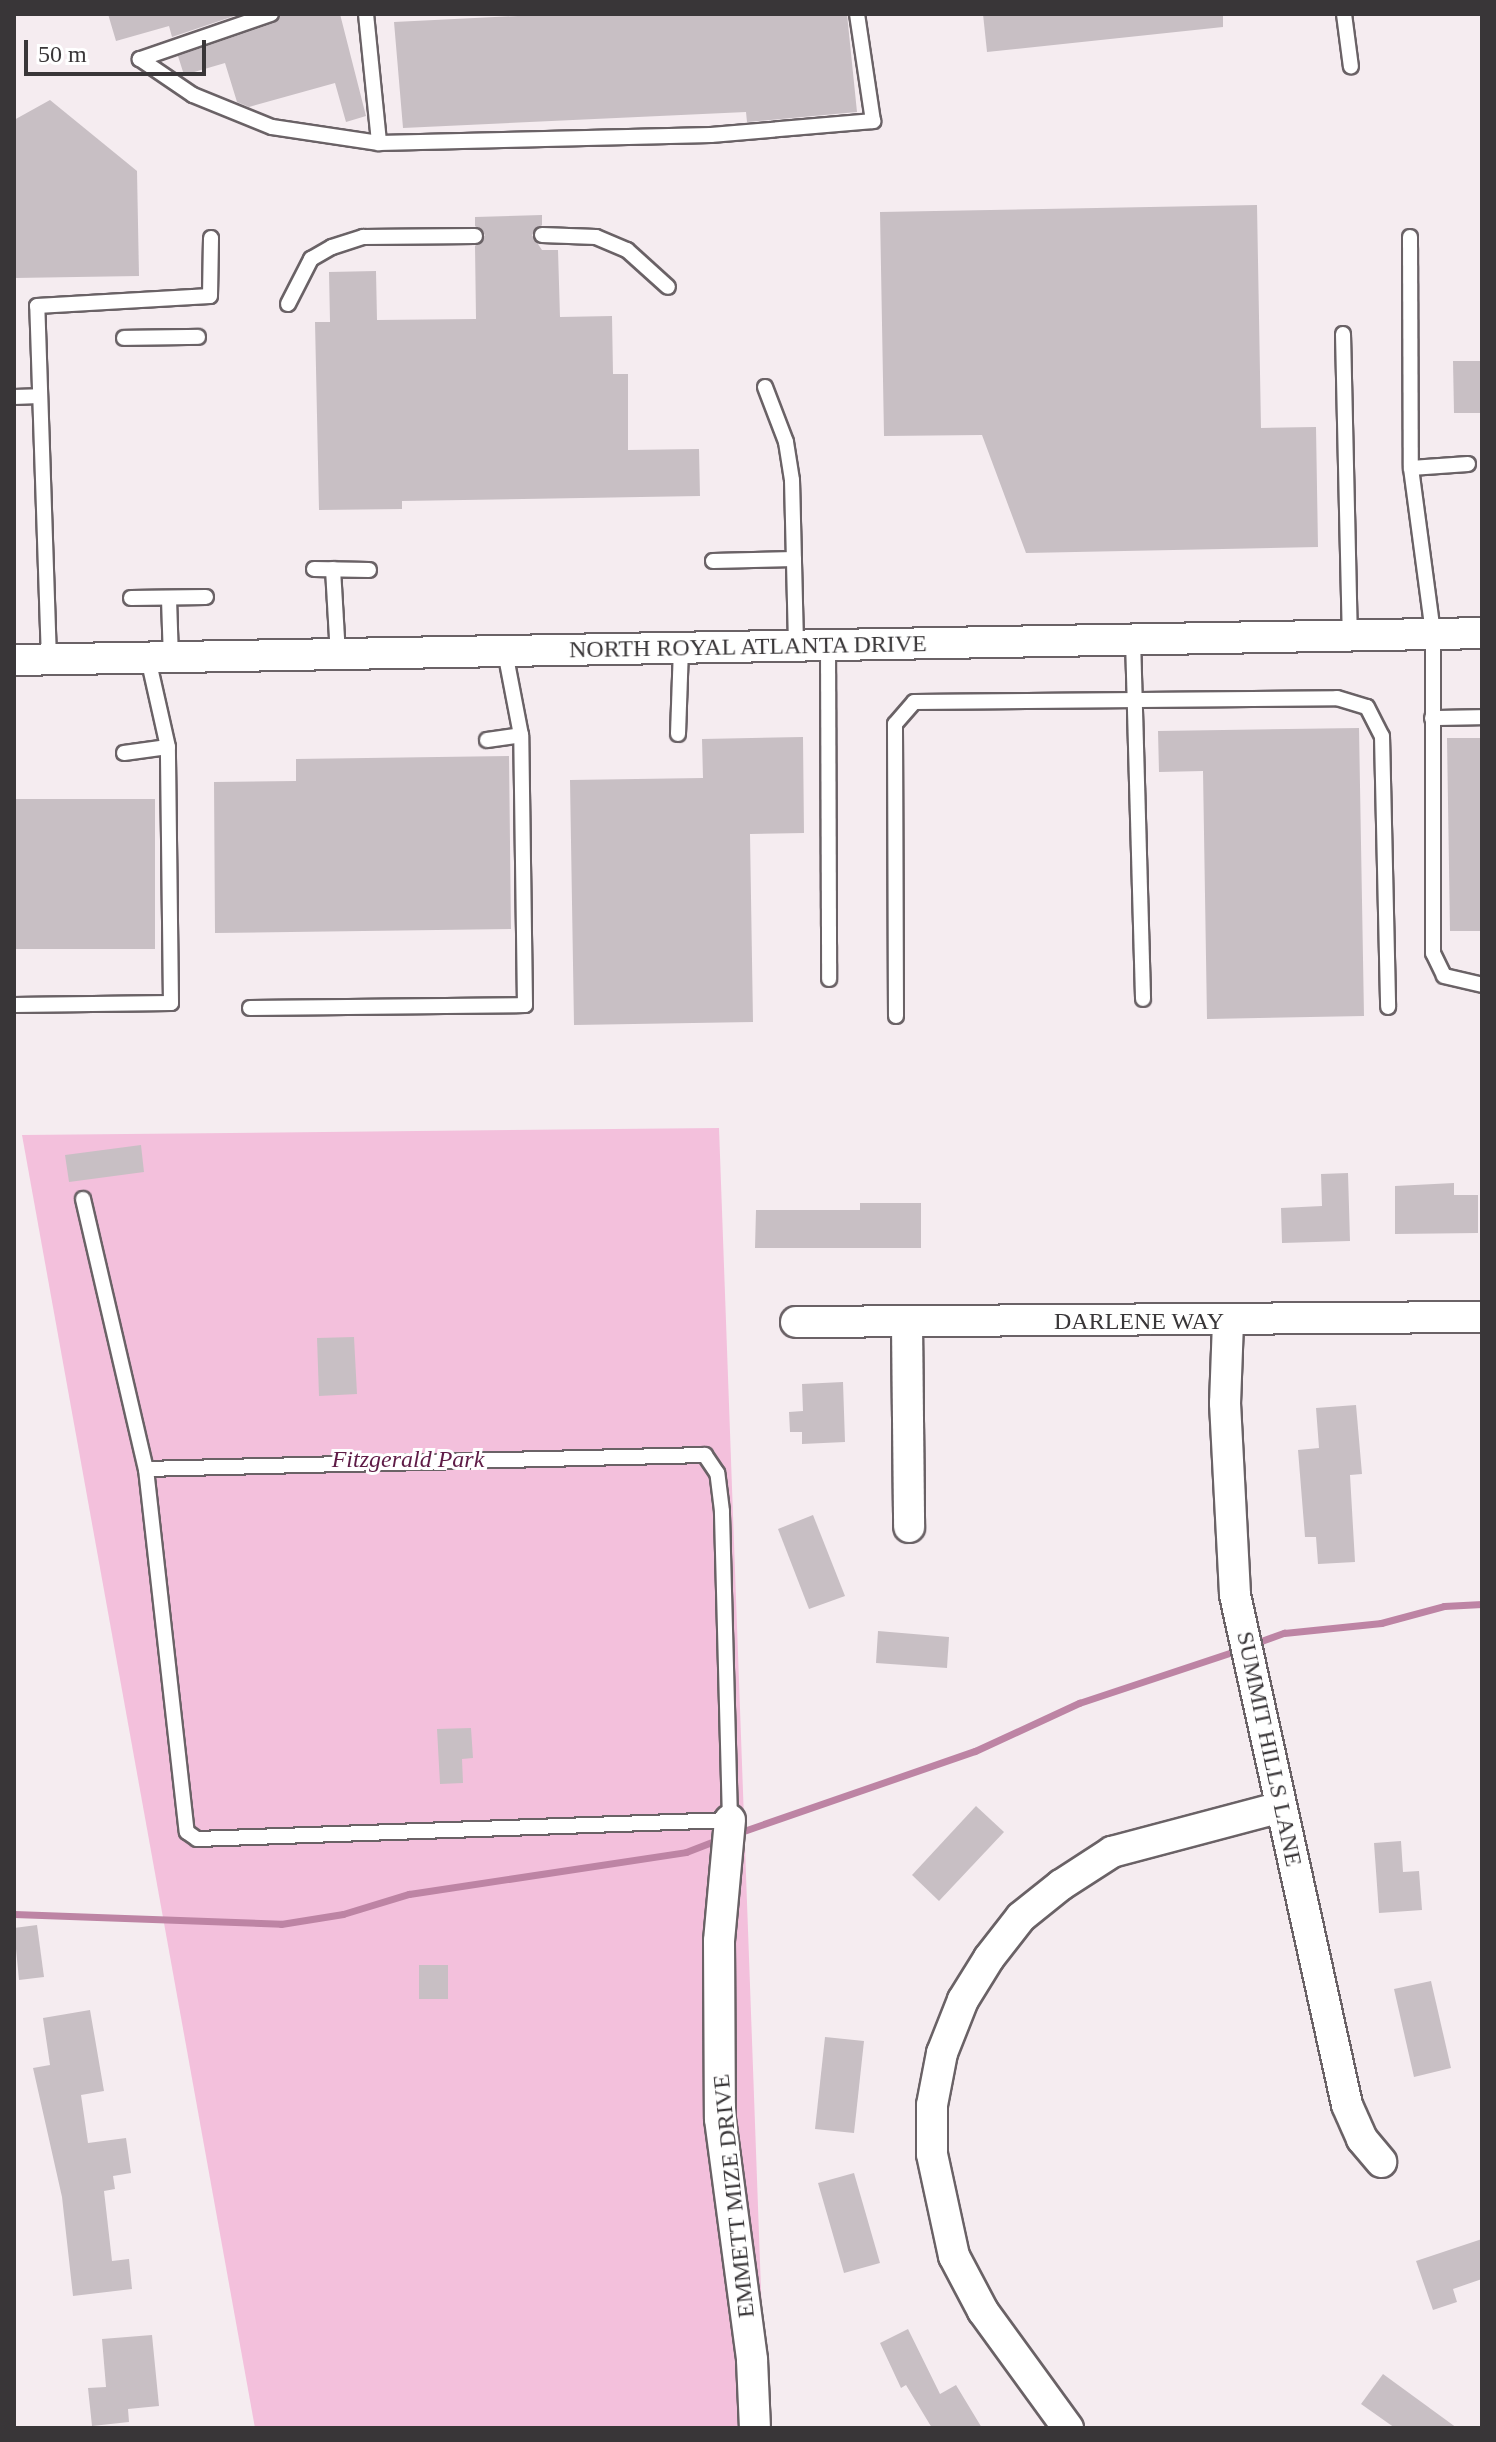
<!DOCTYPE html>
<html>
<head>
<meta charset="utf-8">
<style>
	body { margin:0 }
	#map { position:relative; width:1496px; height:2442px; overflow:hidden; background:#f5ecf0; font-family:"Times New Roman",serif }
	div>[style] { position:absolute }
	.green>* { inset:0; background:#f3c0dc }
	.stream>* { height:7px; margin:-3.5px; padding:0 3.5px; transform-origin:3.5px; border-radius:3.5px; background:#bd84a4 }
	.building>* { inset:0; background:#c8bfc4 }
	.roads { filter:drop-shadow(2px 0 #6a6266) drop-shadow(-2px 0 #6a6266) drop-shadow(0 2px #6a6266) drop-shadow(0 -2px #6a6266) }
	.lane>* { height:14px; margin:-7px; padding:0 7px; transform-origin:7px; border-radius:7px; background:#fff }
	.street>* { height:30px; margin:-15px; padding:0 15px; transform-origin:15px; border-radius:15px; background:#fff }
	span { translate:-50% -50%; white-space:nowrap; text-align:center; line-height:1.15; -webkit-text-stroke:6px #fff; paint-order:stroke }
	.street-label { font-size:24px; color:#393638 }
	.park-label { font-size:24px; color:#5e1b46; font-style:italic }
	.frame { position:absolute; inset:0; border:16px solid #393638; pointer-events:none }
	.scale { position:absolute; left:24px; top:40px; width:182px; height:36px; box-sizing:border-box; border:4px solid #393638; border-top:0; padding-left:10px; font-size:24px; line-height:28px; white-space:nowrap; color:#393638; -webkit-text-stroke:6px #fff; paint-order:stroke }
</style>
</head>
<body>
<div id="map">
	<div class="green">
		<div style="clip-path:polygon(719px 1128px,766px 2428px,255px 2428px,22px 1135px)"></div>
	</div>
	<div class="stream">
		<div style="left:1253px;top:1644px;width:33px;rotate:-20deg"></div>
		<div style="left:1284px;top:1633px;width:98px;rotate:-5.9deg"></div>
		<div style="left:1381px;top:1623px;width:65px;rotate:-15.1deg"></div>
		<div style="left:1444px;top:1606px;width:38px;rotate:-3deg"></div>
		<div style="left:735px;top:1834px;width:254px;rotate:-19.1deg"></div>
		<div style="left:975px;top:1751px;width:115px;rotate:-24.8deg"></div>
		<div style="left:1079px;top:1703px;width:168px;rotate:-18.4deg"></div>
		<div style="left:14px;top:1914px;width:267px;rotate:2.1deg"></div>
		<div style="left:281px;top:1924px;width:63px;rotate:-9.2deg"></div>
		<div style="left:343px;top:1914px;width:69px;rotate:-16.9deg"></div>
		<div style="left:409px;top:1894px;width:280px;rotate:-8.6deg"></div>
		<div style="left:686px;top:1852px;width:36px;rotate:-21deg"></div>
	</div>
	<div class="building">
		<div style="clip-path:polygon(108px 14px,240px 14px,172px 37px,169px 26px,116px 41px)"></div>
		<div style="clip-path:polygon(281px 14px,340px 14px,366px 116px,346px 122px,335px 83px,249px 107px,237px 102px,225px 63px,184px 75px,178px 56px,274px 23px)"></div>
		<div style="clip-path:polygon(558px 14px,847px 14px,857px 112px,747px 122px,746px 112px,403px 128px,394px 22px)"></div>
		<div style="clip-path:polygon(983px 14px,1223px 14px,1223px 27px,987px 52px)"></div>
		<div style="clip-path:polygon(50px 100px,137px 171px,139px 276px,14px 278px,14px 120px)"></div>
		<div style="clip-path:polygon(1257px 205px,1261px 428px,1316px 427px,1318px 547px,1026px 553px,982px 435px,884px 436px,880px 212px)"></div>
		<div style="clip-path:polygon(542px 215px,542px 225px,532px 235px,542px 250px,558px 250px,560px 317px,612px 316px,613px 374px,628px 374px,628px 450px,699px 449px,700px 496px,402px 501px,402px 509px,319px 510px,315px 322px,330px 322px,329px 272px,376px 271px,377px 320px,476px 319px,475px 246px,485px 235px,475px 226px,475px 217px)"></div>
		<div style="clip-path:polygon(1453px 361px,1482px 361px,1482px 413px,1454px 413px)"></div>
		<div style="clip-path:polygon(1359px 728px,1364px 1016px,1207px 1019px,1203px 771px,1159px 772px,1158px 731px)"></div>
		<div style="clip-path:polygon(803px 737px,804px 833px,750px 834px,753px 1022px,574px 1025px,570px 780px,703px 778px,702px 739px)"></div>
		<div style="clip-path:polygon(1447px 738px,1482px 738px,1482px 931px,1450px 931px)"></div>
		<div style="clip-path:polygon(509px 756px,511px 929px,215px 933px,214px 782px,296px 781px,296px 759px)"></div>
		<div style="clip-path:polygon(14px 799px,155px 799px,155px 949px,14px 949px)"></div>
		<div style="clip-path:polygon(141px 1145px,144px 1172px,69px 1182px,65px 1155px)"></div>
		<div style="clip-path:polygon(1348px 1173px,1350px 1241px,1282px 1243px,1281px 1208px,1322px 1206px,1321px 1174px)"></div>
		<div style="clip-path:polygon(1454px 1183px,1454px 1195px,1478px 1195px,1478px 1233px,1395px 1234px,1395px 1186px)"></div>
		<div style="clip-path:polygon(860px 1203px,921px 1203px,921px 1248px,755px 1248px,756px 1210px,860px 1210px)"></div>
		<div style="clip-path:polygon(354px 1337px,357px 1394px,319px 1396px,317px 1338px)"></div>
		<div style="clip-path:polygon(843px 1382px,845px 1442px,802px 1444px,802px 1432px,790px 1432px,789px 1412px,803px 1411px,802px 1384px)"></div>
		<div style="clip-path:polygon(1356px 1405px,1362px 1474px,1350px 1475px,1355px 1562px,1318px 1564px,1316px 1537px,1305px 1537px,1298px 1450px,1319px 1448px,1316px 1408px)"></div>
		<div style="clip-path:polygon(813px 1515px,845px 1596px,809px 1609px,778px 1529px)"></div>
		<div style="clip-path:polygon(878px 1631px,949px 1637px,947px 1668px,876px 1663px)"></div>
		<div style="clip-path:polygon(471px 1728px,473px 1758px,462px 1759px,463px 1783px,440px 1784px,437px 1729px)"></div>
		<div style="clip-path:polygon(976px 1806px,1004px 1832px,939px 1901px,912px 1875px)"></div>
		<div style="clip-path:polygon(1401px 1841px,1403px 1872px,1419px 1871px,1422px 1910px,1379px 1913px,1374px 1843px)"></div>
		<div style="clip-path:polygon(37px 1925px,44px 1977px,19px 1980px,14px 1928px)"></div>
		<div style="clip-path:polygon(419px 1965px,448px 1965px,448px 1999px,419px 1999px)"></div>
		<div style="clip-path:polygon(1431px 1981px,1451px 2068px,1414px 2077px,1394px 1989px)"></div>
		<div style="clip-path:polygon(90px 2010px,104px 2091px,81px 2095px,88px 2143px,126px 2138px,131px 2173px,113px 2176px,115px 2189px,104px 2191px,112px 2261px,129px 2259px,132px 2289px,73px 2296px,62px 2197px,33px 2068px,50px 2065px,43px 2018px)"></div>
		<div style="clip-path:polygon(825px 2037px,864px 2041px,854px 2133px,815px 2129px)"></div>
		<div style="clip-path:polygon(854px 2173px,880px 2263px,844px 2273px,818px 2183px)"></div>
		<div style="clip-path:polygon(1482px 2239px,1482px 2279px,1453px 2289px,1457px 2302px,1433px 2310px,1416px 2261px)"></div>
		<div style="clip-path:polygon(908px 2329px,940px 2394px,956px 2385px,982px 2428px,932px 2428px,906px 2385px,901px 2388px,880px 2343px)"></div>
		<div style="clip-path:polygon(152px 2335px,159px 2406px,128px 2409px,129px 2422px,92px 2426px,88px 2388px,106px 2387px,102px 2339px)"></div>
		<div style="clip-path:polygon(1383px 2374px,1457px 2428px,1395px 2428px,1361px 2404px)"></div>
	</div>
	<div class="roads">
		<div class="lane">
			<div style="left:271px;top:14px;width:139px;rotate:161deg"></div>
			<div style="left:140px;top:59px;width:64px;rotate:34.2deg"></div>
			<div style="left:193px;top:95px;width:85px;rotate:22.1deg"></div>
			<div style="left:272px;top:127px;width:108px;rotate:8.5deg"></div>
			<div style="left:379px;top:143px;width:332px;rotate:-1.4deg"></div>
			<div style="left:711px;top:135px;width:163px;rotate:-4.9deg"></div>
			<div style="left:873px;top:121px;width:108px;rotate:-98.5deg"></div>
			<div style="left:366px;top:14px;width:130px;rotate:84.2deg"></div>
			<div style="left:1344px;top:14px;width:53px;rotate:82.5deg"></div>
			<div style="left:542px;top:235px;width:54px;rotate:2.1deg"></div>
			<div style="left:596px;top:237px;width:34px;rotate:23deg"></div>
			<div style="left:627px;top:250px;width:55px;rotate:42.1deg"></div>
			<div style="left:1410px;top:237px;width:231px;rotate:89.8deg"></div>
			<div style="left:288px;top:304px;width:51px;rotate:-62.9deg"></div>
			<div style="left:311px;top:259px;width:24px;rotate:-30deg"></div>
			<div style="left:332px;top:247px;width:33px;rotate:-18deg"></div>
			<div style="left:363px;top:237px;width:112px;rotate:-0.5deg"></div>
			<div style="left:1343px;top:334px;width:300px;rotate:88.7deg"></div>
			<div style="left:124px;top:338px;width:74px;rotate:-0.8deg"></div>
			<div style="left:765px;top:387px;width:59px;rotate:69.1deg"></div>
			<div style="left:786px;top:442px;width:38px;rotate:81deg"></div>
			<div style="left:792px;top:480px;width:166px;rotate:88.6deg"></div>
			<div style="left:14px;top:397px;width:25px;rotate:-2deg"></div>
			<div style="left:1468px;top:464px;width:57px;rotate:176deg"></div>
			<div style="left:1411px;top:468px;width:166px;rotate:82.4deg"></div>
			<div style="left:1433px;top:633px;width:320px;rotate:90deg"></div>
			<div style="left:1433px;top:953px;width:25px;rotate:64deg"></div>
			<div style="left:1444px;top:976px;width:39px;rotate:13deg"></div>
			<div style="left:713px;top:561px;width:81px;rotate:-1.4deg"></div>
			<div style="left:314px;top:569px;width:55px;rotate:1deg"></div>
			<div style="left:333px;top:569px;width:86px;rotate:86.7deg"></div>
			<div style="left:131px;top:598px;width:75px;rotate:-0.8deg"></div>
			<div style="left:169px;top:599px;width:59px;rotate:88.1deg"></div>
			<div style="left:1133px;top:639px;width:360px;rotate:88.4deg"></div>
			<div style="left:828px;top:645px;width:334px;rotate:89.8deg"></div>
			<div style="left:49px;top:660px;width:354px;rotate:-91.9deg"></div>
			<div style="left:37px;top:306px;width:173px;rotate:-3.3deg"></div>
			<div style="left:210px;top:296px;width:58px;rotate:-89deg"></div>
			<div style="left:1432px;top:718px;width:50px;rotate:-1.1deg"></div>
			<div style="left:678px;top:734px;width:86px;rotate:-88deg"></div>
			<div style="left:487px;top:740px;width:34px;rotate:-8deg"></div>
			<div style="left:124px;top:753px;width:44px;rotate:-7.8deg"></div>
			<div style="left:14px;top:1005px;width:157px;rotate:-0.7deg"></div>
			<div style="left:171px;top:1003px;width:256px;rotate:-90.7deg"></div>
			<div style="left:168px;top:747px;width:91px;rotate:-102.7deg"></div>
			<div style="left:250px;top:1008px;width:275px;rotate:-0.6deg"></div>
			<div style="left:525px;top:1005px;width:270px;rotate:-90.8deg"></div>
			<div style="left:521px;top:735px;width:85px;rotate:-100.9deg"></div>
			<div style="left:896px;top:1016px;width:292px;rotate:-90.2deg"></div>
			<div style="left:895px;top:724px;width:29px;rotate:-49deg"></div>
			<div style="left:914px;top:702px;width:423px;rotate:-0.5deg"></div>
			<div style="left:1337px;top:698px;width:31px;rotate:17deg"></div>
			<div style="left:1367px;top:707px;width:33px;rotate:63deg"></div>
			<div style="left:1382px;top:736px;width:271px;rotate:88.7deg"></div>
			<div style="left:83px;top:1199px;width:277px;rotate:76.9deg"></div>
			<div style="left:146px;top:1469px;width:365px;rotate:83.6deg"></div>
			<div style="left:187px;top:1832px;width:12px;rotate:35deg"></div>
			<div style="left:197px;top:1839px;width:533px;rotate:-2.04deg"></div>
			<div style="left:730px;top:1820px;width:309px;rotate:-91.5deg"></div>
			<div style="left:722px;top:1511px;width:38px;rotate:-97deg"></div>
			<div style="left:717px;top:1473px;width:22px;rotate:-124deg"></div>
			<div style="left:705px;top:1455px;width:559px;rotate:178.57deg"></div>
		</div>
		<div class="street">
			<div style="left:14px;top:660px;width:1468px;rotate:-1.05deg"></div>
			<div style="left:796px;top:1322px;width:686px;rotate:-0.42deg"></div>
			<div style="left:1228px;top:1322px;width:81px;rotate:92.1deg"></div>
			<div style="left:1225px;top:1403px;width:192px;rotate:87deg"></div>
			<div style="left:1235px;top:1595px;width:522px;rotate:77.61deg"></div>
			<div style="left:1347px;top:2105px;width:37px;rotate:66deg"></div>
			<div style="left:1362px;top:2139px;width:30px;rotate:50deg"></div>
			<div style="left:907px;top:1324px;width:203px;rotate:89.4deg"></div>
			<div style="left:730px;top:1820px;width:121px;rotate:95.2deg"></div>
			<div style="left:719px;top:1941px;width:178px;rotate:89.7deg"></div>
			<div style="left:720px;top:2119px;width:243px;rotate:82.4deg"></div>
			<div style="left:752px;top:2360px;width:68px;rotate:87.5deg"></div>
			<div style="left:1068px;top:2428px;width:145px;rotate:-126deg"></div>
			<div style="left:983px;top:2311px;width:62px;rotate:-117.8deg"></div>
			<div style="left:954px;top:2256px;width:104px;rotate:-102.2deg"></div>
			<div style="left:932px;top:2154px;width:49px;rotate:-90deg"></div>
			<div style="left:932px;top:2105px;width:53px;rotate:-79.1deg"></div>
			<div style="left:942px;top:2053px;width:57px;rotate:-68.4deg"></div>
			<div style="left:963px;top:2000px;width:49px;rotate:-58.2deg"></div>
			<div style="left:989px;top:1958px;width:52px;rotate:-52deg"></div>
			<div style="left:1021px;top:1917px;width:51px;rotate:-38.7deg"></div>
			<div style="left:1061px;top:1885px;width:61px;rotate:-32.9deg"></div>
			<div style="left:1112px;top:1852px;width:175px;rotate:-14.9deg"></div>
		</div>
	</div>
	<div class="street-label">
		<span style="left:748px;top:647px;rotate:-1deg">NORTH ROYAL ATLANTA DRIVE</span>
		<span style="left:1139px;top:1322px">DARLENE WAY</span>
		<span style="left:1269px;top:1749px;rotate:78deg">SUMMIT HILLS LANE</span>
		<span style="left:734px;top:2196px;rotate:-96deg">EMMETT MIZE DRIVE</span>
	</div>
	<div class="park-label">
		<span style="left:408px;top:1460px">Fitzgerald Park</span>
	</div>
	<div class="frame"></div>
	<div class="scale">50 m</div>
</div>
</body>
</html>
